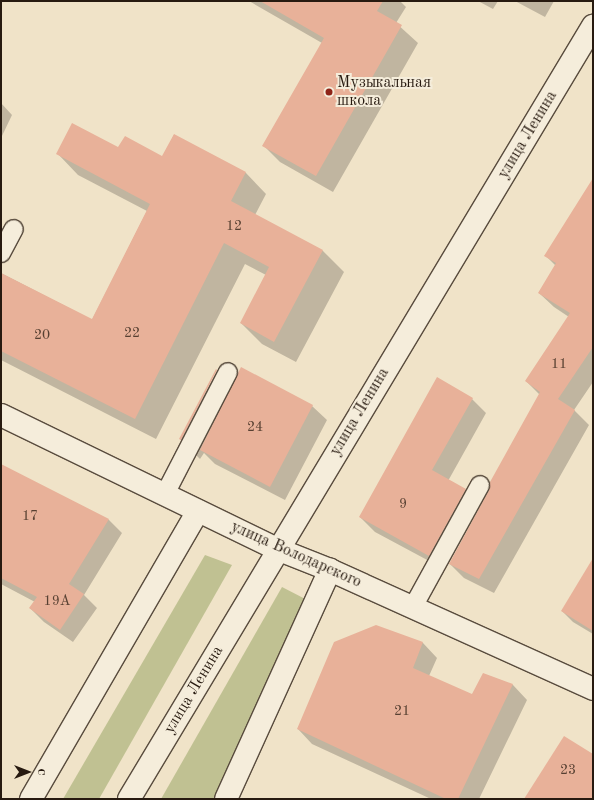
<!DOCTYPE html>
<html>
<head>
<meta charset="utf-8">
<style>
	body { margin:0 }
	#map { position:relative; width:594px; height:800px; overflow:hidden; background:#f0e3c8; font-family:"Old Standard TT",serif }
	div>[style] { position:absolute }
	.green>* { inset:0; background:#c0c192 }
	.shadow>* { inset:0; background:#0003 }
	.building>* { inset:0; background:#e8b199 }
	.roads { filter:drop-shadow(1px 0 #594c3e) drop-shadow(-1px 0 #594c3e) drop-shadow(0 1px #594c3e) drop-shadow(0 -1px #594c3e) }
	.lane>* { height:18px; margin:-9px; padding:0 9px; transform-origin:9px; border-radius:9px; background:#f5eddb }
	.street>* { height:22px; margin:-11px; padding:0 11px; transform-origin:11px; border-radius:11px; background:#f5eddb }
	.secondary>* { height:22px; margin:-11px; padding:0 11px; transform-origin:11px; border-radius:11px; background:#f5eddb }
	.dots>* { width:11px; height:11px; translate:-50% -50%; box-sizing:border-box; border:2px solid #f5eddb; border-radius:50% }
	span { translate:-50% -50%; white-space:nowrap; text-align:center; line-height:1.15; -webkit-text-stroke:4px #f5eddb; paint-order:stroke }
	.number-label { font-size:14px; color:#574032 }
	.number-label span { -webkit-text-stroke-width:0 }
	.poi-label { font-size:16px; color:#271a10 }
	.left { translate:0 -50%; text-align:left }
	.street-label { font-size:16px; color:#271a10 }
	.frame { position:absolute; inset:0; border:2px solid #271a10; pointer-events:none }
	.north { position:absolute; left:8px; top:752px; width:40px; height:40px; -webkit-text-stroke:3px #f5eddb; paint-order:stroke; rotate:90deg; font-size:11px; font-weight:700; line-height:16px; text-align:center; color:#271a10 }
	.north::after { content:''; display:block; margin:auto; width:14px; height:18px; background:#271a10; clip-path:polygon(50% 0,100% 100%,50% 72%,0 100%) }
</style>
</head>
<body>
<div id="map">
	<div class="green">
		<div style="clip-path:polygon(205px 555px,232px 565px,99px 799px,63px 799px)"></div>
		<div style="clip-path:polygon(282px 587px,313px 603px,215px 799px,161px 799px)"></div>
	</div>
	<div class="shadow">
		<div style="clip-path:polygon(249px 1px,400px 1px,406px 7px,396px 23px,418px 43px,333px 192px,280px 162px,264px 146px,322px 43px)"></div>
		<div style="clip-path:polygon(478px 1px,498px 1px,493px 9px)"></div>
		<div style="clip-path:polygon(515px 1px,554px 1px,545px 17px)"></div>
		<div style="clip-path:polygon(1px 103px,12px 115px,1px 138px)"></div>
		<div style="clip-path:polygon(174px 135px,246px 173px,266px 194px,255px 215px,323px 251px,344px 272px,296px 362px,262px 344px,241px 323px,266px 275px,245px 264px,156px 439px,1px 360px,1px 273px,92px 320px,147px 211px,78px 175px,58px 154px,119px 149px,163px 157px)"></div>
		<div style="clip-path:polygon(593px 180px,593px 382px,574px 410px,589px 425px,494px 593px,464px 578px,450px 564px,540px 395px,526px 381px,569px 317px,554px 307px,539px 293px,556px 266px,546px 256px)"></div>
		<div style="clip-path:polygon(217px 371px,232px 386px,312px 406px,327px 420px,285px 500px,215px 464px,204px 453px,200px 459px,180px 439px)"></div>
		<div style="clip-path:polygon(472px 399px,486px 413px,448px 481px,465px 490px,480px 504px,444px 569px,375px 532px,360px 517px)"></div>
		<div style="clip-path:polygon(1px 465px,109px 520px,122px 533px,84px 595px,97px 608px,73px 642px,44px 622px,30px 608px,35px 602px,1px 584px)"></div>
		<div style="clip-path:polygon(593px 575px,593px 634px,573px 622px,562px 611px)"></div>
		<div style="clip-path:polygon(376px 626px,423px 643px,437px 658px,429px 676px,472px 695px,484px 674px,513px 685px,527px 700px,479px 799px,431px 799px,312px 744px,298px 729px)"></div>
	</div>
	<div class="building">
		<div style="clip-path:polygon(260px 1px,383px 1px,377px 11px,402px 25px,316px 176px,262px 146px,324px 38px)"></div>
		<div style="clip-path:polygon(72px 123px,118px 147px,125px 136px,162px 156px,174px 134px,246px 172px,231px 201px,323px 250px,274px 342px,240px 323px,269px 267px,224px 243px,135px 419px,1px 351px,1px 273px,92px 319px,150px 204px,56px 154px)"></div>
		<div style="clip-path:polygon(593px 178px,593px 347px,558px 399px,575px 410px,479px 579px,449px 564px,489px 490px,490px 482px,540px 392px,525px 381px,570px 313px,538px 293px,556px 263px,544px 256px)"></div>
		<div style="clip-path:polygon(241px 367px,313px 405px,270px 487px,200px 450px)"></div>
		<div style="clip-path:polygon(216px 369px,217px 370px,181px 440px,179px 439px)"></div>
		<div style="clip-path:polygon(437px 377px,473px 398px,432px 470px,466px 489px,429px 556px,359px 517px)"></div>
		<div style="clip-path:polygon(1px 464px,109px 519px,69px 584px,84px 594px,60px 630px,29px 608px,37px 597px,1px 578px)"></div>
		<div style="clip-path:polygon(593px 558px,593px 631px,561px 611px)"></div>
		<div style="clip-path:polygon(376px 625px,423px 642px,413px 668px,472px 694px,483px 673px,513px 684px,458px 799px,446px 799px,297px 729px,334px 642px)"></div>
		<div style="clip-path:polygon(564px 736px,593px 754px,593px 799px,524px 799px)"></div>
	</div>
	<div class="roads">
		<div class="lane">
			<div style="left:1px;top:253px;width:27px;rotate:-62deg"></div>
			<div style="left:165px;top:494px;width:137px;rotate:-62.7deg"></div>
			<div style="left:413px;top:607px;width:139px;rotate:-61.2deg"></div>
		</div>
		<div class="street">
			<div style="left:31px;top:799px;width:333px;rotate:-59.9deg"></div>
			<div style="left:226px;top:799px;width:252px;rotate:-65.6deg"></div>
		</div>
		<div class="secondary">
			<div style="left:1px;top:415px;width:307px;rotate:25.9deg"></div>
			<div style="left:277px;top:549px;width:57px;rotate:21.6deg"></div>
			<div style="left:330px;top:570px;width:289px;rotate:24.3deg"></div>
			<div style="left:129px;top:799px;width:902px;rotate:-59.03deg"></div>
		</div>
	</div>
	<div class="dots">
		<div style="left:329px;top:92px;background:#8f2418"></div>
	</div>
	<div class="number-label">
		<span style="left:234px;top:226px">12</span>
		<span style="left:132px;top:333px">22</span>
		<span style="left:42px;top:335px">20</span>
		<span style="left:559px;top:364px">11</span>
		<span style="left:255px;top:427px">24</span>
		<span style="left:403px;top:504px">9</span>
		<span style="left:30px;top:516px">17</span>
		<span style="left:57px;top:601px">19А</span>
		<span style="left:402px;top:711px">21</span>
		<span style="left:568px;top:770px">23</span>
	</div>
	<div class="poi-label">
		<span class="left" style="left:337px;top:92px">Музыкальная<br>школа</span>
	</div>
	<div class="street-label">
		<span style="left:528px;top:135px;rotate:-59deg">улица Ленина</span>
		<span style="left:360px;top:412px;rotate:-59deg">улица Ленина</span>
		<span style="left:296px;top:555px;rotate:24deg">улица Володарского</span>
		<span style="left:194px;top:690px;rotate:-59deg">улица Ленина</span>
	</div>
	<div class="frame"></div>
	<div class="north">С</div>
</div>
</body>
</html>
